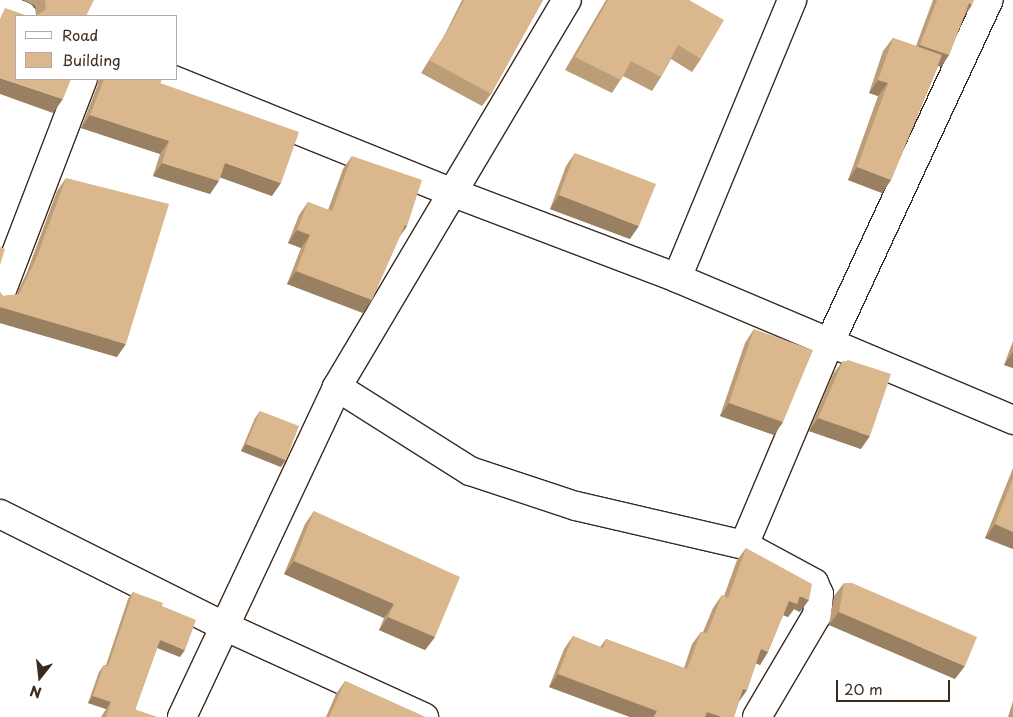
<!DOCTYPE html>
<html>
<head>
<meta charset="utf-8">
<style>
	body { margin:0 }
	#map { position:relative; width:1013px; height:717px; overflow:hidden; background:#fff; font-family:"Playpen Sans",sans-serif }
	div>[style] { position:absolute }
	.roads { filter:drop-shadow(1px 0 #3b2a1e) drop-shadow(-1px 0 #3b2a1e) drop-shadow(0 1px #3b2a1e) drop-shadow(0 -1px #3b2a1e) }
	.minor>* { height:28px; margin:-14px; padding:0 14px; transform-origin:14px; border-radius:14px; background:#fff }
	.wall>* { inset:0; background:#bb9d78 }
	.shaded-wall>* { inset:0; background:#998062 }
	.building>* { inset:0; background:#dab78c }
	span { translate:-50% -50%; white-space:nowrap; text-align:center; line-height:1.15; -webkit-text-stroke:5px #fff; paint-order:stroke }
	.legend { position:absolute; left:15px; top:15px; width:162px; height:65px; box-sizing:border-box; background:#fff; border:1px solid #b1aaa5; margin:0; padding:6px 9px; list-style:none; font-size:15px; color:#3b2a1e }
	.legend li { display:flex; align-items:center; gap:10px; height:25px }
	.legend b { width:25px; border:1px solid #b1aaa5 }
	.north { position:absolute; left:15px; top:652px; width:50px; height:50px; -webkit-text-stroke:4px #fff; paint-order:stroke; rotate:196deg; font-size:14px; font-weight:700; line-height:20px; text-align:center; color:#3b2a1e }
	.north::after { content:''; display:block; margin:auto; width:18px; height:22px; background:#3b2a1e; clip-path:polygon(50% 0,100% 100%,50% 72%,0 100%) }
	.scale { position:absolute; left:836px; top:680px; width:114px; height:22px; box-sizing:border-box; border:2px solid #3b2a1e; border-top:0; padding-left:6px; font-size:15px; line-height:18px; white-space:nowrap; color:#3b2a1e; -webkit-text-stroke:4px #fff; paint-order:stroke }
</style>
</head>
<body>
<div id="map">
	<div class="roads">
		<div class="minor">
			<div style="left:0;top:6px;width:25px;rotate:23deg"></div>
			<div style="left:171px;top:79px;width:302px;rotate:22deg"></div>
			<div style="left:451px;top:192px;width:242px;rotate:20.8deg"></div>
			<div style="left:677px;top:278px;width:365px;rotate:22.9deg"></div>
			<div style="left:677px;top:278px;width:301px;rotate:-67.5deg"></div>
			<div style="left:0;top:295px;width:231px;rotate:-69deg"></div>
			<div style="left:337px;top:387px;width:157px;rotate:32.3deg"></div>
			<div style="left:470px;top:471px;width:112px;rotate:18.3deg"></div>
			<div style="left:576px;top:506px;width:172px;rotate:13.1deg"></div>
			<div style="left:744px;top:545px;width:80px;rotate:28.5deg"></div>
			<div style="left:814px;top:583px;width:12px;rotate:66deg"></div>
			<div style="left:819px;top:594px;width:21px;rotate:95deg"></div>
			<div style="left:817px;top:615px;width:118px;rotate:120.5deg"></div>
			<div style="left:0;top:514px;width:250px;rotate:26.6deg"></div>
			<div style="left:224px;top:626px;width:220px;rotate:24.5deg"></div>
			<div style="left:744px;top:545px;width:218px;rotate:-67.1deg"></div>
			<div style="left:829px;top:344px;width:379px;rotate:-65.1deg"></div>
			<div style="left:182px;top:717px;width:365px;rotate:-64.8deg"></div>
			<div style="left:337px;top:387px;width:450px;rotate:-59.3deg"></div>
		</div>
	</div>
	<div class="wall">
		<div style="clip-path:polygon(23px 0,94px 0,36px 16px,35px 6px)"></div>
		<div style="clip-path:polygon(462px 0,543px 0,491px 94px,482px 106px,421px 73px,444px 36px)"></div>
		<div style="clip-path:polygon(606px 0,689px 0,701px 59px,692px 72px,671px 59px,661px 77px,652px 91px,623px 76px,612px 93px,565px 70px)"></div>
		<div style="clip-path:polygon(933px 0,974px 0,964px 17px,949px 55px,941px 67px,938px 66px,891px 180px,882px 193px,848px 180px,878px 96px,869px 93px,883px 51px,893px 38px,916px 46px)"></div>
		<div style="clip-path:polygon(97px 79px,162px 79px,160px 83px,272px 196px,220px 177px,210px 194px,153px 176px,160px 154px,81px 128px,98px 84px)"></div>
		<div style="clip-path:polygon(575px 153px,630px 239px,550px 209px,566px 166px)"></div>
		<div style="clip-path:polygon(352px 156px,407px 226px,399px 237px,363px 313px,287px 284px,301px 248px,288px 243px,299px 215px,308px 202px,328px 210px,343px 169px)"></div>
		<div style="clip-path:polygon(66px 178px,117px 357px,0 323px,0 292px,3px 296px,16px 295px,27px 272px,57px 191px)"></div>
		<div style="clip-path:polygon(754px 329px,783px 422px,774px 435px,720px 416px,745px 343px)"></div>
		<div style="clip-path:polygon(1013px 341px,1013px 368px,1004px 365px)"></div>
		<div style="clip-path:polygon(848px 360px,861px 449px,809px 431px,833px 374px,843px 361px,846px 362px)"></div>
		<div style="clip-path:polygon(260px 411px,281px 467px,241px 451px,255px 418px)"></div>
		<div style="clip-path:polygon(1013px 468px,1013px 549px,985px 538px)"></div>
		<div style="clip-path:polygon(314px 511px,435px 637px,425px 650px,379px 630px,384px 618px,284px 574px,305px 524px)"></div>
		<div style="clip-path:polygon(746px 548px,800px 612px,794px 609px,788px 617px,783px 615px,768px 652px,760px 665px,756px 663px,747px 690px,739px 701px,734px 717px,630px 717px,549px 687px,564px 649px,573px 636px,600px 647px,606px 639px,684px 668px,692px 644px,701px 632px,703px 632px,713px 608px,722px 595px,724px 596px,737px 560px)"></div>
		<div style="clip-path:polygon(844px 583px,955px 679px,829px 625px,834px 596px)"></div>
		<div style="clip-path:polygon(133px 592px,162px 606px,180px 657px,157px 648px,135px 710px,157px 717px,101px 717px,106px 709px,88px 703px,99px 672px,104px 665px,106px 665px,128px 599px)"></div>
		<div style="clip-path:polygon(345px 681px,425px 717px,326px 717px,336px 694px)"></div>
		<div style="clip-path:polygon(1013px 701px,1013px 717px,1008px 717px)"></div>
	</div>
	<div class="shaded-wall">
		<div style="clip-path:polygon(969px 3px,972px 5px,964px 17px)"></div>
		<div style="clip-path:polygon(920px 45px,949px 55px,941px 67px,912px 57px)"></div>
		<div style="clip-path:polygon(0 78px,63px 99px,53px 113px,0 94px)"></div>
		<div style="clip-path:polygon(878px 80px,888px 83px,878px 96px,869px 93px)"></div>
		<div style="clip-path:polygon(90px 115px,169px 141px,160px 154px,81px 128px)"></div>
		<div style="clip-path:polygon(162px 163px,219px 181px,210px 194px,153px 176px)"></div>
		<div style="clip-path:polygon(225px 163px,281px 183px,272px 196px,216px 176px)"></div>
		<div style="clip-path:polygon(857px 167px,891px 180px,882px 193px,848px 180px)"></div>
		<div style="clip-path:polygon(559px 195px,639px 226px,630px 239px,550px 209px)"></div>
		<div style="clip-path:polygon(405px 225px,407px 226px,398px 239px)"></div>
		<div style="clip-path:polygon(297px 230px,310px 235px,301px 248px,288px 243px)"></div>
		<div style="clip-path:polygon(296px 271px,372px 300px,363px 313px,287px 284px)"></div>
		<div style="clip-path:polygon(0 307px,126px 344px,117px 357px,0 323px)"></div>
		<div style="clip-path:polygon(1013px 352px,1013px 368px,1004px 365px)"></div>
		<div style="clip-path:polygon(729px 403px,783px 422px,774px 435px,720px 416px)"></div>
		<div style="clip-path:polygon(818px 418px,870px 436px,861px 449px,809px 431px)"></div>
		<div style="clip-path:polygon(246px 444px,286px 460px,281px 467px,241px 451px)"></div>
		<div style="clip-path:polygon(995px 524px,1013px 532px,1013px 549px,985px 538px)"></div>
		<div style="clip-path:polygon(294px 561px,394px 604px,384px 618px,284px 574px)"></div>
		<div style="clip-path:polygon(800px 596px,809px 600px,800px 612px,794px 609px,788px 617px,780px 614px,789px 601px)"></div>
		<div style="clip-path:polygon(839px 612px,965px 666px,955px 679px,829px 625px)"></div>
		<div style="clip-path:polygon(388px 617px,435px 637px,425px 650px,379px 630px)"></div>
		<div style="clip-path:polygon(160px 640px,185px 650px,180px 657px,155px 647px)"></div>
		<div style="clip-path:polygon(761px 649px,768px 652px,760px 665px,752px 662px)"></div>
		<div style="clip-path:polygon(558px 674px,657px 711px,653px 717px,630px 717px,549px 687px)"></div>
		<div style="clip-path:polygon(743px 689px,747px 690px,738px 703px)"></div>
		<div style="clip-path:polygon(93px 696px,111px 702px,106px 709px,88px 703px)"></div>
		<div style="clip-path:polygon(707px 712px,722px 717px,703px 717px)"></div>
	</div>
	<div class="building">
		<div style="clip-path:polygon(45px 0,94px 0,86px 16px,36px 16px,46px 9px)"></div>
		<div style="clip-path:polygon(464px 0,543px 0,491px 94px,429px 60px,452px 23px)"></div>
		<div style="clip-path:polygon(608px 0,689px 0,724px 20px,701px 59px,678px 45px,661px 77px,631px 61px,621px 80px,575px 57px)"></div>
		<div style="clip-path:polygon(937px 0,974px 0,972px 5px,969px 3px,949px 55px,920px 45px)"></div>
		<div style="clip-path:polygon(5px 8px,28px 16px,16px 16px,16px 79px,71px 79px,63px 99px,0 78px,0 19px)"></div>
		<div style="clip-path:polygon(893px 38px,942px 55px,891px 180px,857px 167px,888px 83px,878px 80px)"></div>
		<div style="clip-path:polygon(104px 79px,162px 79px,160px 83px,299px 132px,281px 183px,225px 163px,219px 181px,162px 163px,169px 141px,90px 115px)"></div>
		<div style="clip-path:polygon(575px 153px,656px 184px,639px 226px,559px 195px)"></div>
		<div style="clip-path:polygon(352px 156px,422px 180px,407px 226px,405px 225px,372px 300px,296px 271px,310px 235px,297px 230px,308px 202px,332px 211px)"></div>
		<div style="clip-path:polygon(66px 178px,169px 204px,126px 344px,0 307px,0 292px,3px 296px,19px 294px,36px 259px)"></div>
		<div style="clip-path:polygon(0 247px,5px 249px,0 265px)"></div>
		<div style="clip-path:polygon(754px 329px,813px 350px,783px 422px,729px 403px)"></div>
		<div style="clip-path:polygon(848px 360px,891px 374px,870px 436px,818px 418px,843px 361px,847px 362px)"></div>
		<div style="clip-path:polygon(260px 411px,299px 426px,286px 460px,246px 444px)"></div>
		<div style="clip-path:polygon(1013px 478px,1013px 532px,995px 524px)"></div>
		<div style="clip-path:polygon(314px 511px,460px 577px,435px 637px,388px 617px,394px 604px,294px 561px)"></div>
		<div style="clip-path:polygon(746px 548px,812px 584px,809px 600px,800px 596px,797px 604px,789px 601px,768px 652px,761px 649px,747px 690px,743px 689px,734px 717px,722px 717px,707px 712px,705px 717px,654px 717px,657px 711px,558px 674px,573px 636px,603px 648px,606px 639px,687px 669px,701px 632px,707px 633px,722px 595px,728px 598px)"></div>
		<div style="clip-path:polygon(844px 583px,852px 583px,977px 637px,965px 666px,839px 612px)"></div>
		<div style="clip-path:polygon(133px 592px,163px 603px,162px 606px,196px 620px,185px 650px,160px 640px,135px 710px,93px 696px,104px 665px,108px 666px)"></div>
		<div style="clip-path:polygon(345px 681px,425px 717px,329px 717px)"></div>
		<div style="clip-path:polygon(111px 701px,157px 717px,106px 717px)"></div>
	</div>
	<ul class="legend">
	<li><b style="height:6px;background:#fff"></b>Road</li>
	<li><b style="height:14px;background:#dab78c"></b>Building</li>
	</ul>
	<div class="north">N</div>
	<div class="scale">20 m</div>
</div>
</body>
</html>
